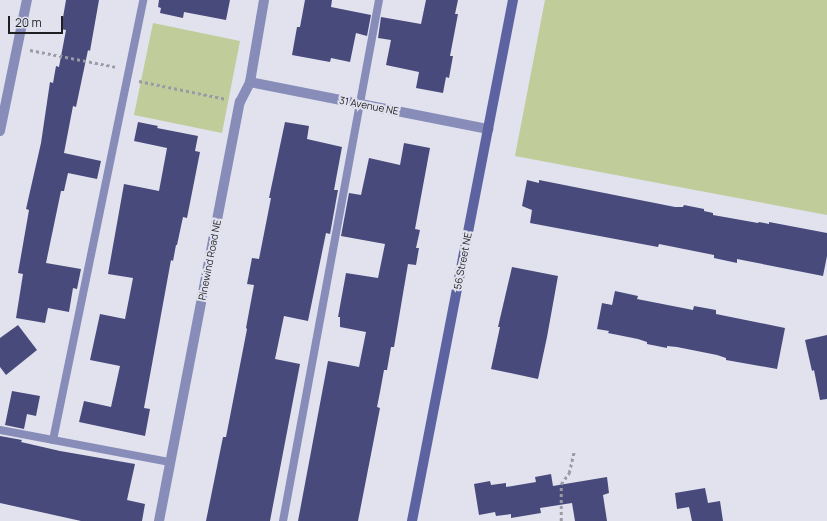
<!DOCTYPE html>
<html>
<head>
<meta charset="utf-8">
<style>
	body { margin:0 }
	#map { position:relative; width:827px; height:521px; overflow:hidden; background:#e1e2ee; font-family:Manrope,sans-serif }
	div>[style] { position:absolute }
	.green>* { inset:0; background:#c0cc9a }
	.building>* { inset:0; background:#484a7c }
	.path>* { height:2.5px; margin-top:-1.25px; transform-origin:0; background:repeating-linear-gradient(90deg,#9a9ba4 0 3px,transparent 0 6px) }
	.lane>* { height:8px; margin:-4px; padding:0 4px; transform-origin:4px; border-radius:4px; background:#878db8 }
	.street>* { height:10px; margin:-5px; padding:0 5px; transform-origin:5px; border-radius:5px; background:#878db8 }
	.secondary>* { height:10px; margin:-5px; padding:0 5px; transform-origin:5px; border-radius:5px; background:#5d63a0 }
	span { translate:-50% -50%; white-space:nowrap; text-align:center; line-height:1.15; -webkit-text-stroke:4px #e1e2ee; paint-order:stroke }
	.street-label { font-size:10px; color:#1e1f23 }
	.scale { position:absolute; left:8px; top:16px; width:55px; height:18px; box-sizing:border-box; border:2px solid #1e1f23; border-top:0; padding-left:5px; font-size:12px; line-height:14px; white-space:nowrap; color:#1e1f23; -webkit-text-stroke:3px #e1e2ee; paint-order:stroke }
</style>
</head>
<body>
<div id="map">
	<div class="green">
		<div style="clip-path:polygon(545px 0,827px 0,827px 215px,515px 156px)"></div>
		<div style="clip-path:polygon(153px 23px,240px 41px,222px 133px,134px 115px)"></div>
	</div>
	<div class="building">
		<div style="clip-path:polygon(66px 0,99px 0,90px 51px,88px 50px,76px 107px,73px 106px,64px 153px,101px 161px,97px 179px,68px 173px,64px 191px,61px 191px,46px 263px,81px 269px,77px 289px,73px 288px,69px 312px,48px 308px,45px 323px,16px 318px,23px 274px,18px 273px,29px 210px,26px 209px,41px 143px,50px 82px,53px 83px,56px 66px,59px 67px,66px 30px,61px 29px)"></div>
		<div style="clip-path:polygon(159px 0,230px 0,226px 20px,184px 12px,183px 18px,160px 13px,161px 8px,158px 7px)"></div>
		<div style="clip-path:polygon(305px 0,332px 0,331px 7px,371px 15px,367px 36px,356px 33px,350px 62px,331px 58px,330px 62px,292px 55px,297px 27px,300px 27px)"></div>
		<div style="clip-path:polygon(426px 0,458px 0,455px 14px,458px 14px,450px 56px,453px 56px,449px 78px,446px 77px,443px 93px,416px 88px,419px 72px,386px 65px,391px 40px,378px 38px,381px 17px,421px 24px)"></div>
		<div style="clip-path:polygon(138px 122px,158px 126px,157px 128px,198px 136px,195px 151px,200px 152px,187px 218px,183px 217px,177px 245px,176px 245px,173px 261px,171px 260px,144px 408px,150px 409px,145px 436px,79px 422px,84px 401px,111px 407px,120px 366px,90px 360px,100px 314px,125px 319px,133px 278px,108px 274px,124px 184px,159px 191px,167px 148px,134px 141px)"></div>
		<div style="clip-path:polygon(285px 122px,309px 126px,307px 139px,342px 147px,334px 190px,338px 190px,330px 234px,326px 233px,308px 321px,284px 316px,275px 359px,300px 364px,270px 521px,206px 521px,223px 437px,226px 437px,247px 329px,246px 328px,254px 285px,247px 284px,252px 258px,259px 259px,271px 198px,269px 198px)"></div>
		<div style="clip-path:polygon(404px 143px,430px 148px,415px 229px,420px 230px,416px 248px,419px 248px,416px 265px,408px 264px,394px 347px,391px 347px,387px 370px,384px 370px,380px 392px,377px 407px,380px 408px,358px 521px,298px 521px,328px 361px,359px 367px,366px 332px,340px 327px,340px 317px,338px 317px,346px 273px,378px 278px,385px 244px,341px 236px,349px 193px,361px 195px,369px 158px,400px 165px)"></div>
		<div style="clip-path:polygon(527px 180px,539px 183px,539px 180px,675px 207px,683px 207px,684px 205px,704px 209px,704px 211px,713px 213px,713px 215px,758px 223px,759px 222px,769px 224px,769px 222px,827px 233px,827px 256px,823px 276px,737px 259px,737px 263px,714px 258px,714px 255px,659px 244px,658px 247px,530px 223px,532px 210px,522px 206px)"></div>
		<div style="clip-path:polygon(512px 267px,558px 276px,547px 337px,538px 379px,491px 369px,500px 327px,498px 327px)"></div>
		<div style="clip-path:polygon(615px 291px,638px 296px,637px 299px,693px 310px,694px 306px,716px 310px,716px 314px,785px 328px,777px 369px,726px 360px,726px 358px,717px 355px,677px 347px,667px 346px,667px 348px,647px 344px,647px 342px,638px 339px,608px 333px,609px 331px,597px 329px,602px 303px,612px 305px)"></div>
		<div style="clip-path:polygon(18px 325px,37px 350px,6px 375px,0 367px,0 338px)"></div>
		<div style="clip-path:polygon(827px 335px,827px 399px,820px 400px,814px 370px,812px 371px,805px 340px)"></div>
		<div style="clip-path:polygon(12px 391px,40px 396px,36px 416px,27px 414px,24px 429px,5px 425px)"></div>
		<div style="clip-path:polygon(0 436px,22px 440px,21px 442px,60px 451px,135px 464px,127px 500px,145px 504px,142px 521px,81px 521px,0 503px)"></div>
		<div style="clip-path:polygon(551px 474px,553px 486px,607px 477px,609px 493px,603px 495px,607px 521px,575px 521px,572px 503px,540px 508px,541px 513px,511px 518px,511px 514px,496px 516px,495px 512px,479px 515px,474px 484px,490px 481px,491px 485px,506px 483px,506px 487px,536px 482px,535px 477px)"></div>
		<div style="clip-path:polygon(705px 488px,708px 503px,720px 501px,723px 521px,692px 521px,689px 507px,677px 509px,675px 493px)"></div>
	</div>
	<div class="path">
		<div style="left:30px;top:50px;width:89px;rotate:11.1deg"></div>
		<div style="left:139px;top:81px;width:89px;rotate:11.7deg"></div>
		<div style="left:561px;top:521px;width:37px;rotate:-90deg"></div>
		<div style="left:561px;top:484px;width:14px;rotate:-54deg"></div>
		<div style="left:569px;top:473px;width:23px;rotate:-77deg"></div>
	</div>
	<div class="lane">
		<div style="left:0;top:430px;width:173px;rotate:10.7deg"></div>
		<div style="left:53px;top:440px;width:449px;rotate:-78.4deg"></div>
		<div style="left:283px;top:521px;width:530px;rotate:-79.56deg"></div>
	</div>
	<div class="street">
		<div style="left:250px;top:82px;width:243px;rotate:11.2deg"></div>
		<div style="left:0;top:131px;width:134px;rotate:-78.4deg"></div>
		<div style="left:159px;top:521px;width:427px;rotate:-79.1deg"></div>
		<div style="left:240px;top:102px;width:22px;rotate:-63deg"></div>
		<div style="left:250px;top:82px;width:83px;rotate:-80.3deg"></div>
	</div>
	<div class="secondary">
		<div style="left:412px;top:521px;width:531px;rotate:-79.03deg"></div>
	</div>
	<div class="street-label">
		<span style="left:369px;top:106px;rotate:11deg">31 Avenue NE</span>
		<span style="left:210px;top:260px;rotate:-79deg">Pinewind Road NE</span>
		<span style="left:463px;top:261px;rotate:-79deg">56 Street NE</span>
	</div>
	<div class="scale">20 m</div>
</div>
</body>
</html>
